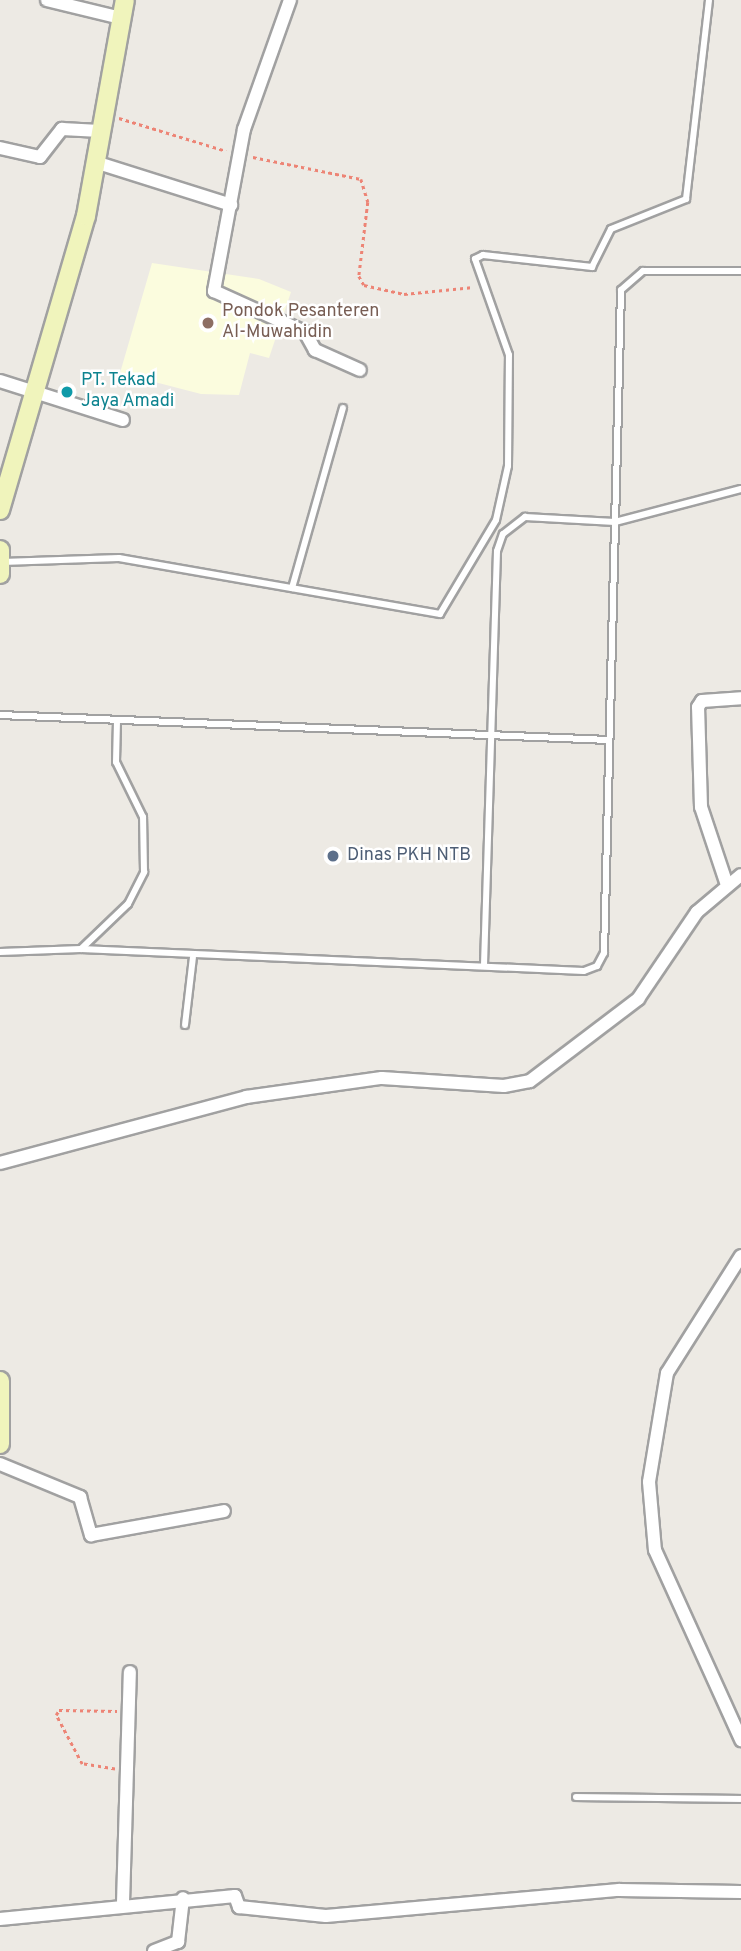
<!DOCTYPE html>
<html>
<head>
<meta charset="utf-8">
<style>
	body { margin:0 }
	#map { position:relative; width:741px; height:1951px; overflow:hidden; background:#edeae4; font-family:Overpass,sans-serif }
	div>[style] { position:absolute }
	.education>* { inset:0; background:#fbfcde }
	.path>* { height:2.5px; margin-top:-1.25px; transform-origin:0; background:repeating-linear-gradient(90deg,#ed8475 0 3.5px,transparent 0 7px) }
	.roads { filter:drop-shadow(2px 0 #a1a1a1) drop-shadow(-2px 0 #a1a1a1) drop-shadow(0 2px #a1a1a1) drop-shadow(0 -2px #a1a1a1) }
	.lane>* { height:6px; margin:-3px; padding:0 3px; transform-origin:3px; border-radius:3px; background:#fff }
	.street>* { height:12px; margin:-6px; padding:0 6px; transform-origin:6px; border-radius:6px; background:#fff }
	.secondary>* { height:18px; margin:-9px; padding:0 9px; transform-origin:9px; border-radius:9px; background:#f0f4bc }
	.dots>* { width:19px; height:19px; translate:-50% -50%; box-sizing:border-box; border:4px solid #fff; border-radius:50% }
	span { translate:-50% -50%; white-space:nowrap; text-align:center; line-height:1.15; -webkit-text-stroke:5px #fff; paint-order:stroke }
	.education-label { font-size:18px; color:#785e54 }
	.left { translate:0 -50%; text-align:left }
	.culture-label { font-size:18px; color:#0d838f }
	.service-label { font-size:18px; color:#4e5e75 }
</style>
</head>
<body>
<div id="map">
	<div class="education">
		<div style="clip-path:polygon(152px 263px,259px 279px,291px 292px,269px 358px,250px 353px,239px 395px,201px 394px,120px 373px)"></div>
	</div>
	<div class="path">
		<div style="left:119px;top:118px;width:112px;rotate:17.1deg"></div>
		<div style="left:253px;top:157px;width:110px;rotate:11.5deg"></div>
		<div style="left:361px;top:179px;width:24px;rotate:73deg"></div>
		<div style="left:368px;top:202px;width:75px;rotate:96.9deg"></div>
		<div style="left:359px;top:276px;width:10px;rotate:61deg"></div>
		<div style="left:364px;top:285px;width:41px;rotate:12.7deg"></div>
		<div style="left:404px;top:294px;width:70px;rotate:-5.7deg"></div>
		<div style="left:115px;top:1769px;width:33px;rotate:-171deg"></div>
		<div style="left:82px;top:1764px;width:55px;rotate:-118deg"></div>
		<div style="left:56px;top:1715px;width:6px;rotate:-59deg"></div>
		<div style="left:59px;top:1710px;width:58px;rotate:1deg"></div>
	</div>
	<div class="roads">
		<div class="lane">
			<div style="left:2px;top:562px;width:117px;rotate:-2deg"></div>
			<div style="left:119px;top:558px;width:326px;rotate:9.9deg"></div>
			<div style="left:440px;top:614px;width:109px;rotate:-59.2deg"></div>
			<div style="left:496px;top:520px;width:55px;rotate:-77.5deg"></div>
			<div style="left:508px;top:466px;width:111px;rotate:-89.5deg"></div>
			<div style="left:509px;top:355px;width:102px;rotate:-109.5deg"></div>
			<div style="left:475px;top:259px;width:9px;rotate:-27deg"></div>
			<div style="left:483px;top:255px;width:110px;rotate:6.3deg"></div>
			<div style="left:592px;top:267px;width:42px;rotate:-63.4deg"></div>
			<div style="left:611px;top:229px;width:81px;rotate:-21.8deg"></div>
			<div style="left:686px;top:199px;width:200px;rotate:-83.4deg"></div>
			<div style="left:292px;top:588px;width:187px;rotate:-74.2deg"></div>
			<div style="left:0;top:715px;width:609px;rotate:2.35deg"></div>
			<div style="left:81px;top:949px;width:65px;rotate:-43.8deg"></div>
			<div style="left:128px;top:904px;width:36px;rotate:-63deg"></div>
			<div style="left:144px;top:872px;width:55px;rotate:-91deg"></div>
			<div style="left:143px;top:817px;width:61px;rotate:-116.1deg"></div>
			<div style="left:116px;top:762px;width:40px;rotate:-88.6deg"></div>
			<div style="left:0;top:952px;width:81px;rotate:-2.1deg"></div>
			<div style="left:81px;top:949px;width:503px;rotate:2.5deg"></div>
			<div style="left:584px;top:971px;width:14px;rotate:-21deg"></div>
			<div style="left:597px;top:966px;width:15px;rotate:-62deg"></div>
			<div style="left:604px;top:953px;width:663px;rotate:-88.53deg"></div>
			<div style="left:621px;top:290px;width:29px;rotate:-41deg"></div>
			<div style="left:643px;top:271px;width:98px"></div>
			<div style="left:484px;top:965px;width:414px;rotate:-88.2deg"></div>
			<div style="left:497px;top:551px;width:18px;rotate:-71deg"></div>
			<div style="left:503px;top:534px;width:28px;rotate:-38deg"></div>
			<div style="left:525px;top:517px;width:90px;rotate:3.2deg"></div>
			<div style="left:615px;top:522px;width:130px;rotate:-14.7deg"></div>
			<div style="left:185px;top:1025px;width:68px;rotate:-83.3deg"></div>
			<div style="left:576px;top:1797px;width:165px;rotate:0.7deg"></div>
		</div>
		<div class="street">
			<div style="left:47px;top:0;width:76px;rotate:13.7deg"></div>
			<div style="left:290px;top:0;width:137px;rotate:109.6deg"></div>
			<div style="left:244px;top:129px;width:165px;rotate:100.5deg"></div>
			<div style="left:214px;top:291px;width:100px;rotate:24.3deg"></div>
			<div style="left:305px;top:332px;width:21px;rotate:61deg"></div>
			<div style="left:315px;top:350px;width:49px;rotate:24deg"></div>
			<div style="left:0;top:148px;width:41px;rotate:12.7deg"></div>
			<div style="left:40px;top:157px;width:36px;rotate:-52deg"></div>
			<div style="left:62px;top:129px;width:38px;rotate:3deg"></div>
			<div style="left:95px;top:162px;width:143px;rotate:17.5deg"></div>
			<div style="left:0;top:381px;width:129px;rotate:17.6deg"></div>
			<div style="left:726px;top:882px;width:79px;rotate:-108.4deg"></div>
			<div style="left:701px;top:807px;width:100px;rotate:-91.7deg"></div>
			<div style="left:698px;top:707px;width:7px;rotate:-56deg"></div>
			<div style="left:702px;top:701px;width:39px;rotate:-4deg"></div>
			<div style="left:0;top:1163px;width:255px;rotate:-15deg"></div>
			<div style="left:246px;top:1097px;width:137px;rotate:-8deg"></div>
			<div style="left:382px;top:1078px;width:122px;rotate:3.8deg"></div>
			<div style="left:504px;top:1086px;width:26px;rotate:-11deg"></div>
			<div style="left:530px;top:1081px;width:136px;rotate:-37.2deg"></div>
			<div style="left:638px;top:999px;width:105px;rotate:-55.9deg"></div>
			<div style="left:697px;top:912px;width:57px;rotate:-40.1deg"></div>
			<div style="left:741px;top:1256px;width:138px;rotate:122.3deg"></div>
			<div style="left:667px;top:1373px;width:110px;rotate:99.4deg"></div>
			<div style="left:649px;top:1482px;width:68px;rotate:85deg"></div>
			<div style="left:655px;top:1550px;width:209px;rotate:65.6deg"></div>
			<div style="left:0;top:1464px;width:87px;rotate:22.4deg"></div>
			<div style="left:80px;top:1497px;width:40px;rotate:74deg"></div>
			<div style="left:91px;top:1535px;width:135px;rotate:-10.2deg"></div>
			<div style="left:123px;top:1903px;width:231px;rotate:-88.3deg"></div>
			<div style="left:0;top:1919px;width:236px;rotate:-5.6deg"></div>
			<div style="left:235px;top:1896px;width:12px;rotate:70deg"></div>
			<div style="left:239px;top:1907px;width:87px;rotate:5.9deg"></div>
			<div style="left:326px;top:1916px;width:294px;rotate:-5.1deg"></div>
			<div style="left:619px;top:1890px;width:122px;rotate:0.9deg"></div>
			<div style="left:154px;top:1951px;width:26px;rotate:-21deg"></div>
			<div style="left:178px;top:1942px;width:44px;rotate:-83.5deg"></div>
		</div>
		<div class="secondary">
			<div style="left:0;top:510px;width:306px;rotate:-73.7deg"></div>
			<div style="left:86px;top:216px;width:219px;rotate:-79.8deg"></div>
			<div style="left:0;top:550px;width:24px;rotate:90deg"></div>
			<div style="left:0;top:1381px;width:63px;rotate:90deg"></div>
		</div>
	</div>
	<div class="dots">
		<div style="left:208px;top:323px;background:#8d6e63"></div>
		<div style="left:67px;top:392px;background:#0f9aa8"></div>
		<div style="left:333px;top:856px;background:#5c6f8a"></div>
	</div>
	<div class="education-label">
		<span class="left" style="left:222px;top:323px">Pondok Pesanteren<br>Al-Muwahidin</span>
	</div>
	<div class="culture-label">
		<span class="left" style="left:81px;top:392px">PT. Tekad<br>Jaya Amadi</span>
	</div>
	<div class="service-label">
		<span class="left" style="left:347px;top:856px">Dinas PKH NTB</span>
	</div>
</div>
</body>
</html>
